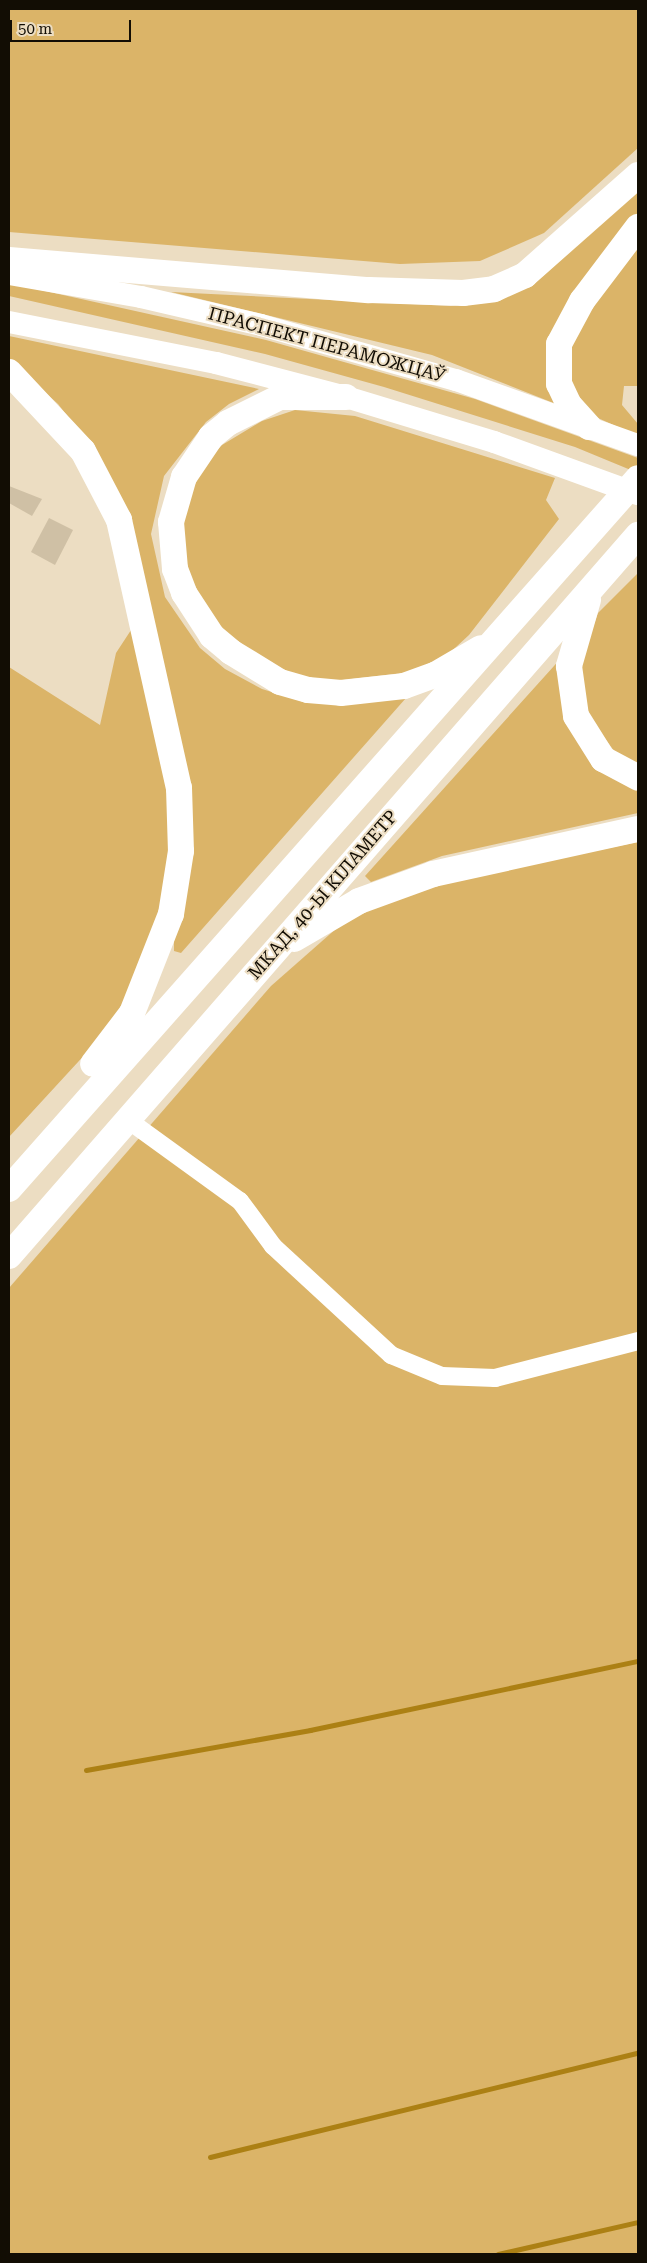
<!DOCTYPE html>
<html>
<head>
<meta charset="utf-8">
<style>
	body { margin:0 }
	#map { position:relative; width:647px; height:2263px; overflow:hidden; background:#ecddc2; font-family:"Roboto Serif",serif }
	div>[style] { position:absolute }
	.green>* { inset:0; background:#dbb468 }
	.stream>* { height:5px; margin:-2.5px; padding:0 2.5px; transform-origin:2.5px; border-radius:2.5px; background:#ac8014 }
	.building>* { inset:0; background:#cfc0a5 }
	.minor>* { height:18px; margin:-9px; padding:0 9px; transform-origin:9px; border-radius:9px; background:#fff }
	.major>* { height:22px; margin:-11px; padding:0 11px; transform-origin:11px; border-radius:11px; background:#fff }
	.highway>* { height:26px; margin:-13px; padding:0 13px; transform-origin:13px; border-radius:13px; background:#fff }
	span { translate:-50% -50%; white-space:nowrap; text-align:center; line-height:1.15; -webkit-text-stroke:4px #ecddc2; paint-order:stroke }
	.street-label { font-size:18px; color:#120d04 }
	.frame { position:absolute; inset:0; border:10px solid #120d04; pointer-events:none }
	.scale { position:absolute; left:10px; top:20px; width:121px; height:22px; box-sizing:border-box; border:2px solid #120d04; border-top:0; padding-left:6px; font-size:15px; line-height:18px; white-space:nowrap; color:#120d04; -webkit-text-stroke:4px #ecddc2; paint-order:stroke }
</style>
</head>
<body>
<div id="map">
	<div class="green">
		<div style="clip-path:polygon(9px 9px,638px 9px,638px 148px,544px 233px,480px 261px,400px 264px,9px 232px)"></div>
		<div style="clip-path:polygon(638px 188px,638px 212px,573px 297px,556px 404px,432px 355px,171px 292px,451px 306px,489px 300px,543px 276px)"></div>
		<div style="clip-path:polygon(638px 239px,638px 386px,624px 386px,622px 405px,638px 424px,638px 436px,589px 414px,576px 401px,565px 354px,569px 339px)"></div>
		<div style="clip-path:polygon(9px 283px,266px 340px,475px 399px,638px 458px,638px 473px,575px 447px,384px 387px,265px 354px,9px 296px)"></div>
		<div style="clip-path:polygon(9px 336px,259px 389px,229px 404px,206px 422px,164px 476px,151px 534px,165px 597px,200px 648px,225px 669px,262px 689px,304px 702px,406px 698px,181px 953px,174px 951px,174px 941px,188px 877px,90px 445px,58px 404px,9px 360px)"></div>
		<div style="clip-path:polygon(295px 410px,355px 416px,555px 478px,546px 500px,559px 519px,469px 635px,442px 660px,419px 671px,301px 685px,204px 623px,176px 543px,179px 516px,202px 466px,222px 445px,262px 421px)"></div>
		<div style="clip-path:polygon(638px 573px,638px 766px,617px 755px,585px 711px,581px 660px,598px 613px)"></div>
		<div style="clip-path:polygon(133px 627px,167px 780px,169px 847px,159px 915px,142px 980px,101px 1037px,9px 1137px,9px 667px,100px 725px,116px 653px)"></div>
		<div style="clip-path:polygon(563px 656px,561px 680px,638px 788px,638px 813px,442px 856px,371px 882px,365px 876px)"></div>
		<div style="clip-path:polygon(638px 842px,638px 2254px,9px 2254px,9px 1288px,271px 986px,346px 920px,415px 888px)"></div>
	</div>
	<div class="stream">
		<div style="left:86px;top:1770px;width:228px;rotate:-10.1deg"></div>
		<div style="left:310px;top:1730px;width:335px;rotate:-11.9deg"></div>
		<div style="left:210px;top:2157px;width:440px;rotate:-13.7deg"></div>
		<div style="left:498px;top:2254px;width:144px;rotate:-12.9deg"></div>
	</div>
	<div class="building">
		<div style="clip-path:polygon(9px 486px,42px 499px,32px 516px,9px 503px)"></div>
		<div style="clip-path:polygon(49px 518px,73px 530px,55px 565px,31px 552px)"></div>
	</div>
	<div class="minor">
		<div style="left:128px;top:1120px;width:138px;rotate:35.9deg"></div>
		<div style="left:240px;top:1201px;width:56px;rotate:53.7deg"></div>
		<div style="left:273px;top:1246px;width:161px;rotate:42.7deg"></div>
		<div style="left:391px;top:1355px;width:55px;rotate:22.4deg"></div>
		<div style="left:442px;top:1376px;width:53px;rotate:2.2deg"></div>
		<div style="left:495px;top:1378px;width:148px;rotate:-14.5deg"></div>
	</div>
	<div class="major">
		<div style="left:9px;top:274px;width:134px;rotate:9.9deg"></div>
		<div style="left:141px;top:297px;width:123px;rotate:13.1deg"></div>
		<div style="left:261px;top:325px;width:203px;rotate:15.8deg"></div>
		<div style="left:456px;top:380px;width:193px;rotate:19.7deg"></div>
		<div style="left:9px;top:322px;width:211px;rotate:11.2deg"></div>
		<div style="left:216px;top:363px;width:134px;rotate:14.7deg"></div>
		<div style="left:346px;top:397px;width:155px;rotate:16.9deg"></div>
		<div style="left:494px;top:442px;width:153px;rotate:19.9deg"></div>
	</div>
	<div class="highway">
		<div style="left:9px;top:260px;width:361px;rotate:4.8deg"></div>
		<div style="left:369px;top:290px;width:94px;rotate:1.8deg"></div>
		<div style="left:463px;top:293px;width:31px;rotate:-7deg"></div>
		<div style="left:494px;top:289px;width:34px;rotate:-24deg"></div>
		<div style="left:525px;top:275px;width:151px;rotate:-41.5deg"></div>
		<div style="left:9px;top:372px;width:108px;rotate:46.9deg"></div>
		<div style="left:83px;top:451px;width:78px;rotate:62.4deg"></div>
		<div style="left:119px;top:520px;width:275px;rotate:77.4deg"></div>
		<div style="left:179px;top:788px;width:63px;rotate:88.2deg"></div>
		<div style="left:181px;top:851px;width:64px;rotate:99deg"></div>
		<div style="left:171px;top:914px;width:106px;rotate:111.5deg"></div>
		<div style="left:132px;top:1013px;width:64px;rotate:127.4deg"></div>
		<div style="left:346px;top:397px;width:66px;rotate:180deg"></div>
		<div style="left:280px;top:397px;width:58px;rotate:153.4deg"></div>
		<div style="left:228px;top:423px;width:22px;rotate:141deg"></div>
		<div style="left:211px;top:437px;width:48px;rotate:124deg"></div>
		<div style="left:184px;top:477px;width:47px;rotate:106.1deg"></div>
		<div style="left:171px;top:522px;width:47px;rotate:85.1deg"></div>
		<div style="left:175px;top:569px;width:26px;rotate:69deg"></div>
		<div style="left:184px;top:593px;width:51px;rotate:56.9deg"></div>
		<div style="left:212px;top:636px;width:25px;rotate:40deg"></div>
		<div style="left:231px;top:652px;width:57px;rotate:31.5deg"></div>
		<div style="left:280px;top:682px;width:29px;rotate:16deg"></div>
		<div style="left:308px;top:690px;width:33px;rotate:5deg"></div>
		<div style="left:341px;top:693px;width:63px;rotate:-6.3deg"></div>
		<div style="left:404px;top:686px;width:33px;rotate:-20deg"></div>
		<div style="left:435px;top:675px;width:53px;rotate:-30.4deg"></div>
		<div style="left:589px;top:427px;width:30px;rotate:-132deg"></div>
		<div style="left:569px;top:405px;width:23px;rotate:-115deg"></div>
		<div style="left:559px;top:384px;width:40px;rotate:-90deg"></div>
		<div style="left:559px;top:344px;width:49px;rotate:-61.9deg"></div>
		<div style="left:582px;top:301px;width:93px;rotate:-52.9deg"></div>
		<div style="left:588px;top:600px;width:69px;rotate:106.1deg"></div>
		<div style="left:569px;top:666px;width:50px;rotate:82deg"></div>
		<div style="left:576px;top:716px;width:51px;rotate:57.9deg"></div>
		<div style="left:603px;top:759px;width:40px;rotate:28deg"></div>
		<div style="left:294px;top:939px;width:75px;rotate:-30.3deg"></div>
		<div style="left:359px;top:901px;width:79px;rotate:-20deg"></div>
		<div style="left:433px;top:874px;width:210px;rotate:-12.4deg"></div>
		<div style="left:9px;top:1189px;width:949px;rotate:-48.5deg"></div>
		<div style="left:9px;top:1256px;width:957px;rotate:-48.9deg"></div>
	</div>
	<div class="street-label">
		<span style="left:327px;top:345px;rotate:15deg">ПРАСПЕКТ ПЕРАМОЖЦАЎ</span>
		<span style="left:323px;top:895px;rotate:-49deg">МКАД, 40-Ы КІЛАМЕТР</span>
	</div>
	<div class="frame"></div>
	<div class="scale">50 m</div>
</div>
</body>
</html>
